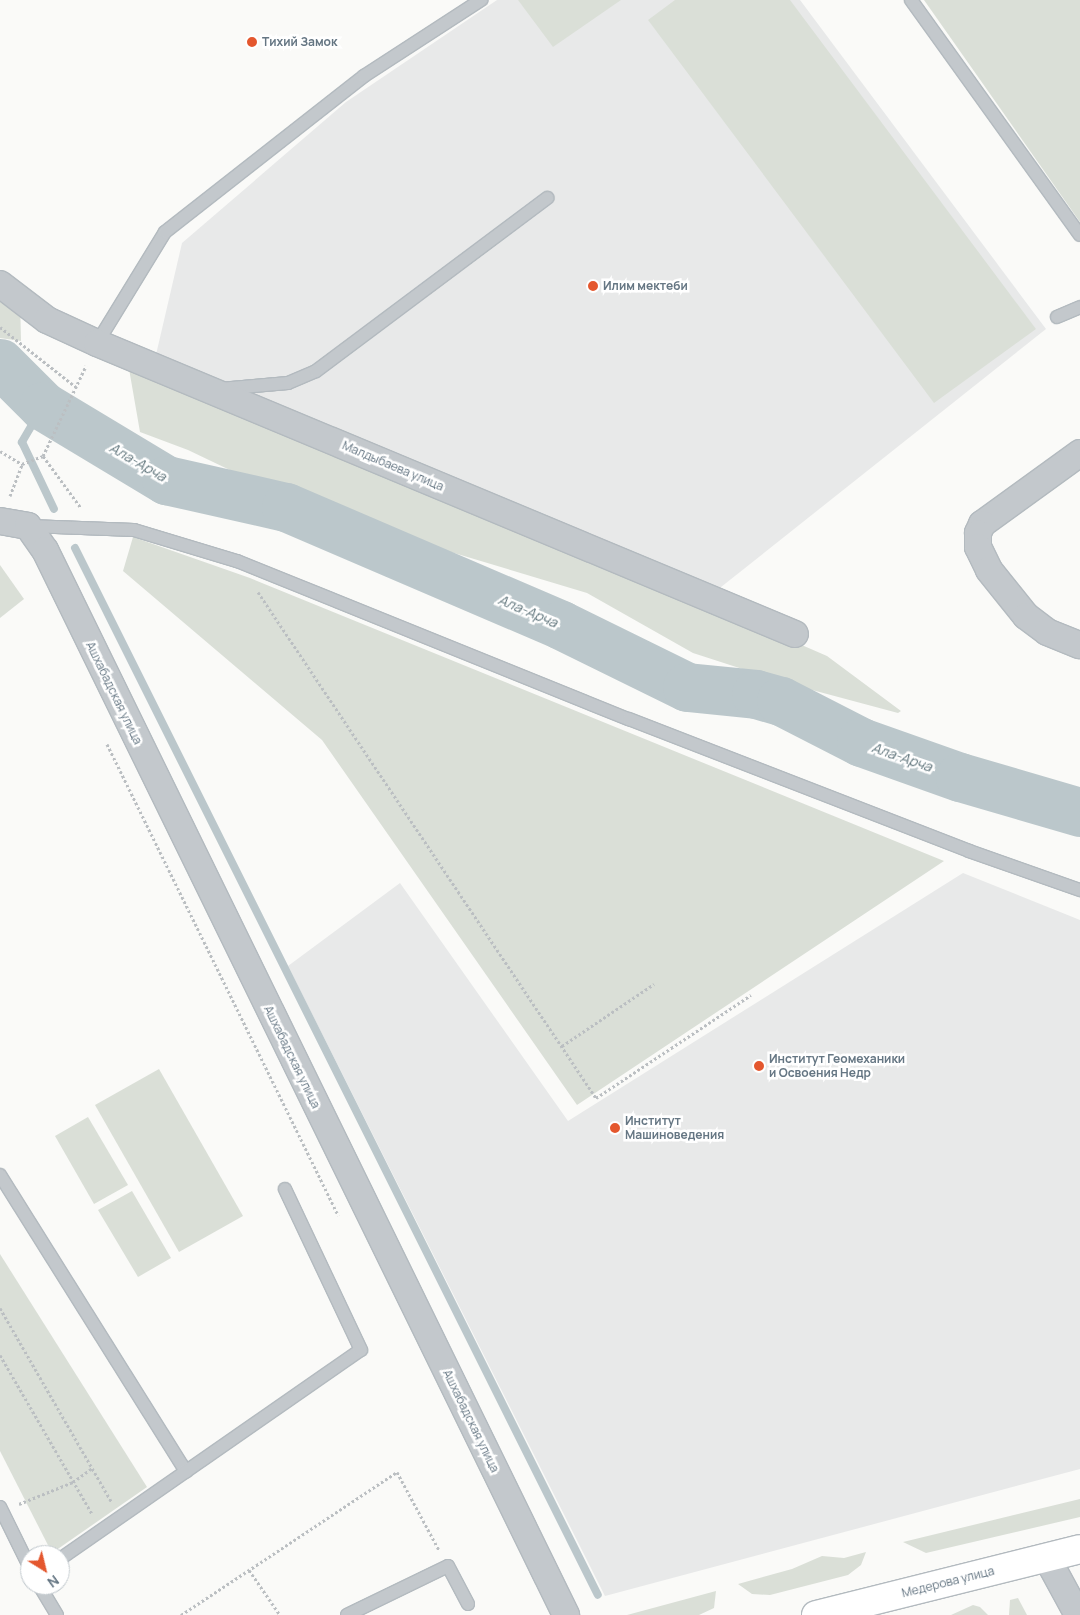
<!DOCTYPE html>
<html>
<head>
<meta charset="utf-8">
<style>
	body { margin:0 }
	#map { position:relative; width:1080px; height:1615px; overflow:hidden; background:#fafaf8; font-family:Manrope,sans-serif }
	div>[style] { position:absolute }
	.built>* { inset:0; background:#e8e9e9 }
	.green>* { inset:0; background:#dadfd7 }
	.stream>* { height:8px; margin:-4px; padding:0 4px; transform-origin:4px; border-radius:4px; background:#bbc7cb }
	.river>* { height:49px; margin:-24.5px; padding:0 24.5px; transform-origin:24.5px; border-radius:24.5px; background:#bbc7cb }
	.path>* { height:3px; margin-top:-1.5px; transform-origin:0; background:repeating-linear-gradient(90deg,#bbbfc2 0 2.5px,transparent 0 5px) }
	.roads { filter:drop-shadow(1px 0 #b3babf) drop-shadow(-1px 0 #b3babf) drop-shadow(0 1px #b3babf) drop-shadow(0 -1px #b3babf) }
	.lane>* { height:12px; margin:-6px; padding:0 6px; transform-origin:6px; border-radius:6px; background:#c3c8cc }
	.street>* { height:26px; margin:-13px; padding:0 13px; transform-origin:13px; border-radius:13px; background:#c3c8cc }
	.secondary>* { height:28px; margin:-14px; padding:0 14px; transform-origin:14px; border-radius:14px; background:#fff }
	.dots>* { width:14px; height:14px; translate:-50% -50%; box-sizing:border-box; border:2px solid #fff; border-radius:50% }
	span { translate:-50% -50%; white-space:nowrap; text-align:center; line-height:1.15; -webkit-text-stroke:5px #fff; paint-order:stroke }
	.poi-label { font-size:12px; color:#657683; font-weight:700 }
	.left { translate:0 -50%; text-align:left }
	.street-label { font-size:12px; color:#657683 }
	.water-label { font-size:14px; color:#60757c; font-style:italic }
	.north { position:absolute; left:20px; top:1545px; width:50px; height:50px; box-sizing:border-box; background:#fff; border:1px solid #c1c8cd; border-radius:50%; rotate:144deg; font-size:14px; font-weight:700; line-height:20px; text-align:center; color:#657683 }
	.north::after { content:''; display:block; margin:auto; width:18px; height:22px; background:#e4572e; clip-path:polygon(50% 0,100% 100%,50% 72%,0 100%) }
</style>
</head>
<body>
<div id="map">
	<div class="built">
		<div style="clip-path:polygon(497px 0,800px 0,1046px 329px,716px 591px,155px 359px,182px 243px,346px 102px)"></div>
		<div style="clip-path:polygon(963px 873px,1080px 920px,1080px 1469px,605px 1596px,288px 966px,400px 883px,568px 1121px)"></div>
	</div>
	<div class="green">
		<div style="clip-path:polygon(518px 0,621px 0,553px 47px)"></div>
		<div style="clip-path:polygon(675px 0,790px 0,1036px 329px,934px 403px,648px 20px)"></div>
		<div style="clip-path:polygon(924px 0,1080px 0,1080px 222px)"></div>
		<div style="clip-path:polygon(0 283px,20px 298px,21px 341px,0 338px)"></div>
		<div style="clip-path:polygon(128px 363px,520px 522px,827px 656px,901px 711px,898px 713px,786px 683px,693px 653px,587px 593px,394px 535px,274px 491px,188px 450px,140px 432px)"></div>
		<div style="clip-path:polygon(133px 537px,250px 578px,944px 861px,577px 1105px,322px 740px,123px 571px)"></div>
		<div style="clip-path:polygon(0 565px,24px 599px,0 618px)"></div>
		<div style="clip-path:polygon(159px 1069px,243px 1216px,179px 1252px,95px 1105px)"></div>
		<div style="clip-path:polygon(88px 1117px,128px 1185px,94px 1204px,55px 1136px)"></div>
		<div style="clip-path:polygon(132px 1191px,171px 1258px,138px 1277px,98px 1210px)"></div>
		<div style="clip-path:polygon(0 1254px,147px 1487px,52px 1553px,0 1451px)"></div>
		<div style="clip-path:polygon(1080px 1499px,1080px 1517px,926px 1553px,903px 1542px)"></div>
		<div style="clip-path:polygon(866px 1552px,861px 1565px,848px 1575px,770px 1595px,752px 1594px,738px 1584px,792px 1569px,822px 1556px,844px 1558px)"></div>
		<div style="clip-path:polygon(716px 1591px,714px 1608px,699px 1615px,627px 1615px)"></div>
		<div style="clip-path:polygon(1018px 1598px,1027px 1615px,1009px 1615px,1010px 1600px)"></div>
		<div style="clip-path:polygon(973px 1605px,980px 1607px,988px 1615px,951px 1615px)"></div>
	</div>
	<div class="stream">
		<div style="left:43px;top:406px;width:42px;rotate:120.3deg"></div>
		<div style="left:22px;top:442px;width:74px;rotate:64.5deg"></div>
		<div style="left:75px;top:548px;width:1170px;rotate:63.46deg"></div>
	</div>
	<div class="river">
		<div style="left:0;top:363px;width:61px;rotate:45deg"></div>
		<div style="left:43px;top:406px;width:144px;rotate:31deg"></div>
		<div style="left:166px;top:480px;width:123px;rotate:12.7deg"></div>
		<div style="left:286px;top:507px;width:299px;rotate:23.2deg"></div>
		<div style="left:561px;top:625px;width:140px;rotate:26.2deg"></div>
		<div style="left:687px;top:687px;width:69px;rotate:5.8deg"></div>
		<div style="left:756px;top:694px;width:26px;rotate:16deg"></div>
		<div style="left:781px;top:701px;width:90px;rotate:27.1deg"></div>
		<div style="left:861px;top:742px;width:105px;rotate:19.5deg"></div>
		<div style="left:960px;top:777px;width:125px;rotate:16.3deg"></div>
	</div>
	<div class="path">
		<div style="left:0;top:327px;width:97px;rotate:38.3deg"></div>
		<div style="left:0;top:451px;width:26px;rotate:31deg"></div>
		<div style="left:43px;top:456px;width:100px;rotate:-64.5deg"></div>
		<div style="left:22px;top:464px;width:22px;rotate:-21deg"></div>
		<div style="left:43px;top:456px;width:64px;rotate:53.8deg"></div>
		<div style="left:10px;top:496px;width:34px;rotate:-69deg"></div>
		<div style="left:258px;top:592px;width:609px;rotate:56.26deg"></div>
		<div style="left:596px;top:1098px;width:186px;rotate:-33.6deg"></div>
		<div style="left:107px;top:744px;width:525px;rotate:63.87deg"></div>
		<div style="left:562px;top:1046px;width:111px;rotate:-34deg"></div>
		<div style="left:0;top:1308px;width:223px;rotate:60.1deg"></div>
		<div style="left:0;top:1355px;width:184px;rotate:59.9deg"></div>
		<div style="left:19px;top:1504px;width:58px;rotate:-22.2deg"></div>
		<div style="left:73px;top:1482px;width:24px;rotate:-36deg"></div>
		<div style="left:249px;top:1570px;width:55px;rotate:55.4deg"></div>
		<div style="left:181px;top:1615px;width:259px;rotate:-33.5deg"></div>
		<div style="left:397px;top:1472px;width:89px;rotate:61.7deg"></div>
	</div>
	<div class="roads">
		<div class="lane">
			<div style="left:911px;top:0;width:289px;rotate:54.3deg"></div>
			<div style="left:1057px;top:317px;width:25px;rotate:-23deg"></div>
			<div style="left:97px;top:343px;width:130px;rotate:-58.5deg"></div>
			<div style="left:165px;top:232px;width:253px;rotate:-38.1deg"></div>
			<div style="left:364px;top:76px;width:140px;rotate:-33deg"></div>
			<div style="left:220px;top:389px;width:68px;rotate:-5deg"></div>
			<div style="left:288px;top:383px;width:30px;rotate:-23deg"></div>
			<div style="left:316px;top:371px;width:289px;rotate:-36.8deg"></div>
			<div style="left:29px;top:526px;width:105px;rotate:2.2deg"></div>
			<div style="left:134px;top:530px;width:108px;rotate:16.8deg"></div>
			<div style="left:237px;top:561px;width:423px;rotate:22deg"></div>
			<div style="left:629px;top:719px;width:365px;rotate:21.2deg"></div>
			<div style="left:969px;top:851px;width:118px;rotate:19.4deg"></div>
			<div style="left:0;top:1175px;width:350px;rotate:57.9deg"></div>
			<div style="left:0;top:1507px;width:68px;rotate:63.8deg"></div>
			<div style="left:60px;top:1559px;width:366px;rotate:-34.8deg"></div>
			<div style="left:361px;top:1350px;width:178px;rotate:-115.3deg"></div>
			<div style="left:39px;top:1585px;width:35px;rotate:59deg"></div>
			<div style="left:347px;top:1615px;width:112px;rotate:-25.9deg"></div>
			<div style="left:448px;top:1566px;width:43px;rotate:62.2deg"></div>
		</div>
		<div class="street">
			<div style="left:0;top:284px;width:59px;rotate:37.5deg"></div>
			<div style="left:47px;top:320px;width:55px;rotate:24.7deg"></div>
			<div style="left:97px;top:343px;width:756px;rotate:22.63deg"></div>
			<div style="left:1080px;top:453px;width:121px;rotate:144.1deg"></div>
			<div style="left:982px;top:524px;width:10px;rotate:114deg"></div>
			<div style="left:978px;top:533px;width:14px;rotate:90deg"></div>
			<div style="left:978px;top:547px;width:25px;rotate:64deg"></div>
			<div style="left:989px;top:570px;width:59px;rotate:51.2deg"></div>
			<div style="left:1026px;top:616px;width:26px;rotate:37deg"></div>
			<div style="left:1047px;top:632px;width:35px;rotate:22deg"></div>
			<div style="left:0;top:521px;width:28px;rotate:10deg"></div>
			<div style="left:28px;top:526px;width:29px;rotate:55deg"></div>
			<div style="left:45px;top:550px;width:1186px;rotate:63.93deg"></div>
			<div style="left:1047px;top:1558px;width:65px;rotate:61.5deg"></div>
		</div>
		<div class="secondary">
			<div style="left:816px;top:1615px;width:272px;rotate:-14deg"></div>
		</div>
	</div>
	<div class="dots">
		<div style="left:252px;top:42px;background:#e4572e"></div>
		<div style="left:593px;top:286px;background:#e4572e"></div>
		<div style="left:759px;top:1066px;background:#e4572e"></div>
		<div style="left:615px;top:1128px;background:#e4572e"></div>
	</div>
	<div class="poi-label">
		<span class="left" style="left:262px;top:42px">Тихий Замок</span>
		<span class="left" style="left:603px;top:286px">Илим мектеби</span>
		<span class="left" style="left:769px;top:1066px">Институт Геомеханики<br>и Освоения Недр</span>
		<span class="left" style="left:625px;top:1128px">Институт<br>Машиноведения</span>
	</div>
	<div class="street-label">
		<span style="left:393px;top:466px;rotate:23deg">Малдыбаева улица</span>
		<span style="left:114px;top:693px;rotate:64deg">Ашхабадская улица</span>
		<span style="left:292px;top:1057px;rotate:64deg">Ашхабадская улица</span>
		<span style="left:471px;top:1421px;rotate:64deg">Ашхабадская улица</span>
		<span style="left:948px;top:1582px;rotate:-14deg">Медерова улица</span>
	</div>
	<div class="water-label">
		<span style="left:138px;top:462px;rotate:30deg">Ала-Арча</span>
		<span style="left:528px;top:611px;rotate:23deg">Ала-Арча</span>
		<span style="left:902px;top:757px;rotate:19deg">Ала-Арча</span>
	</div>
	<div class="north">N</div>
</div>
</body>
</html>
